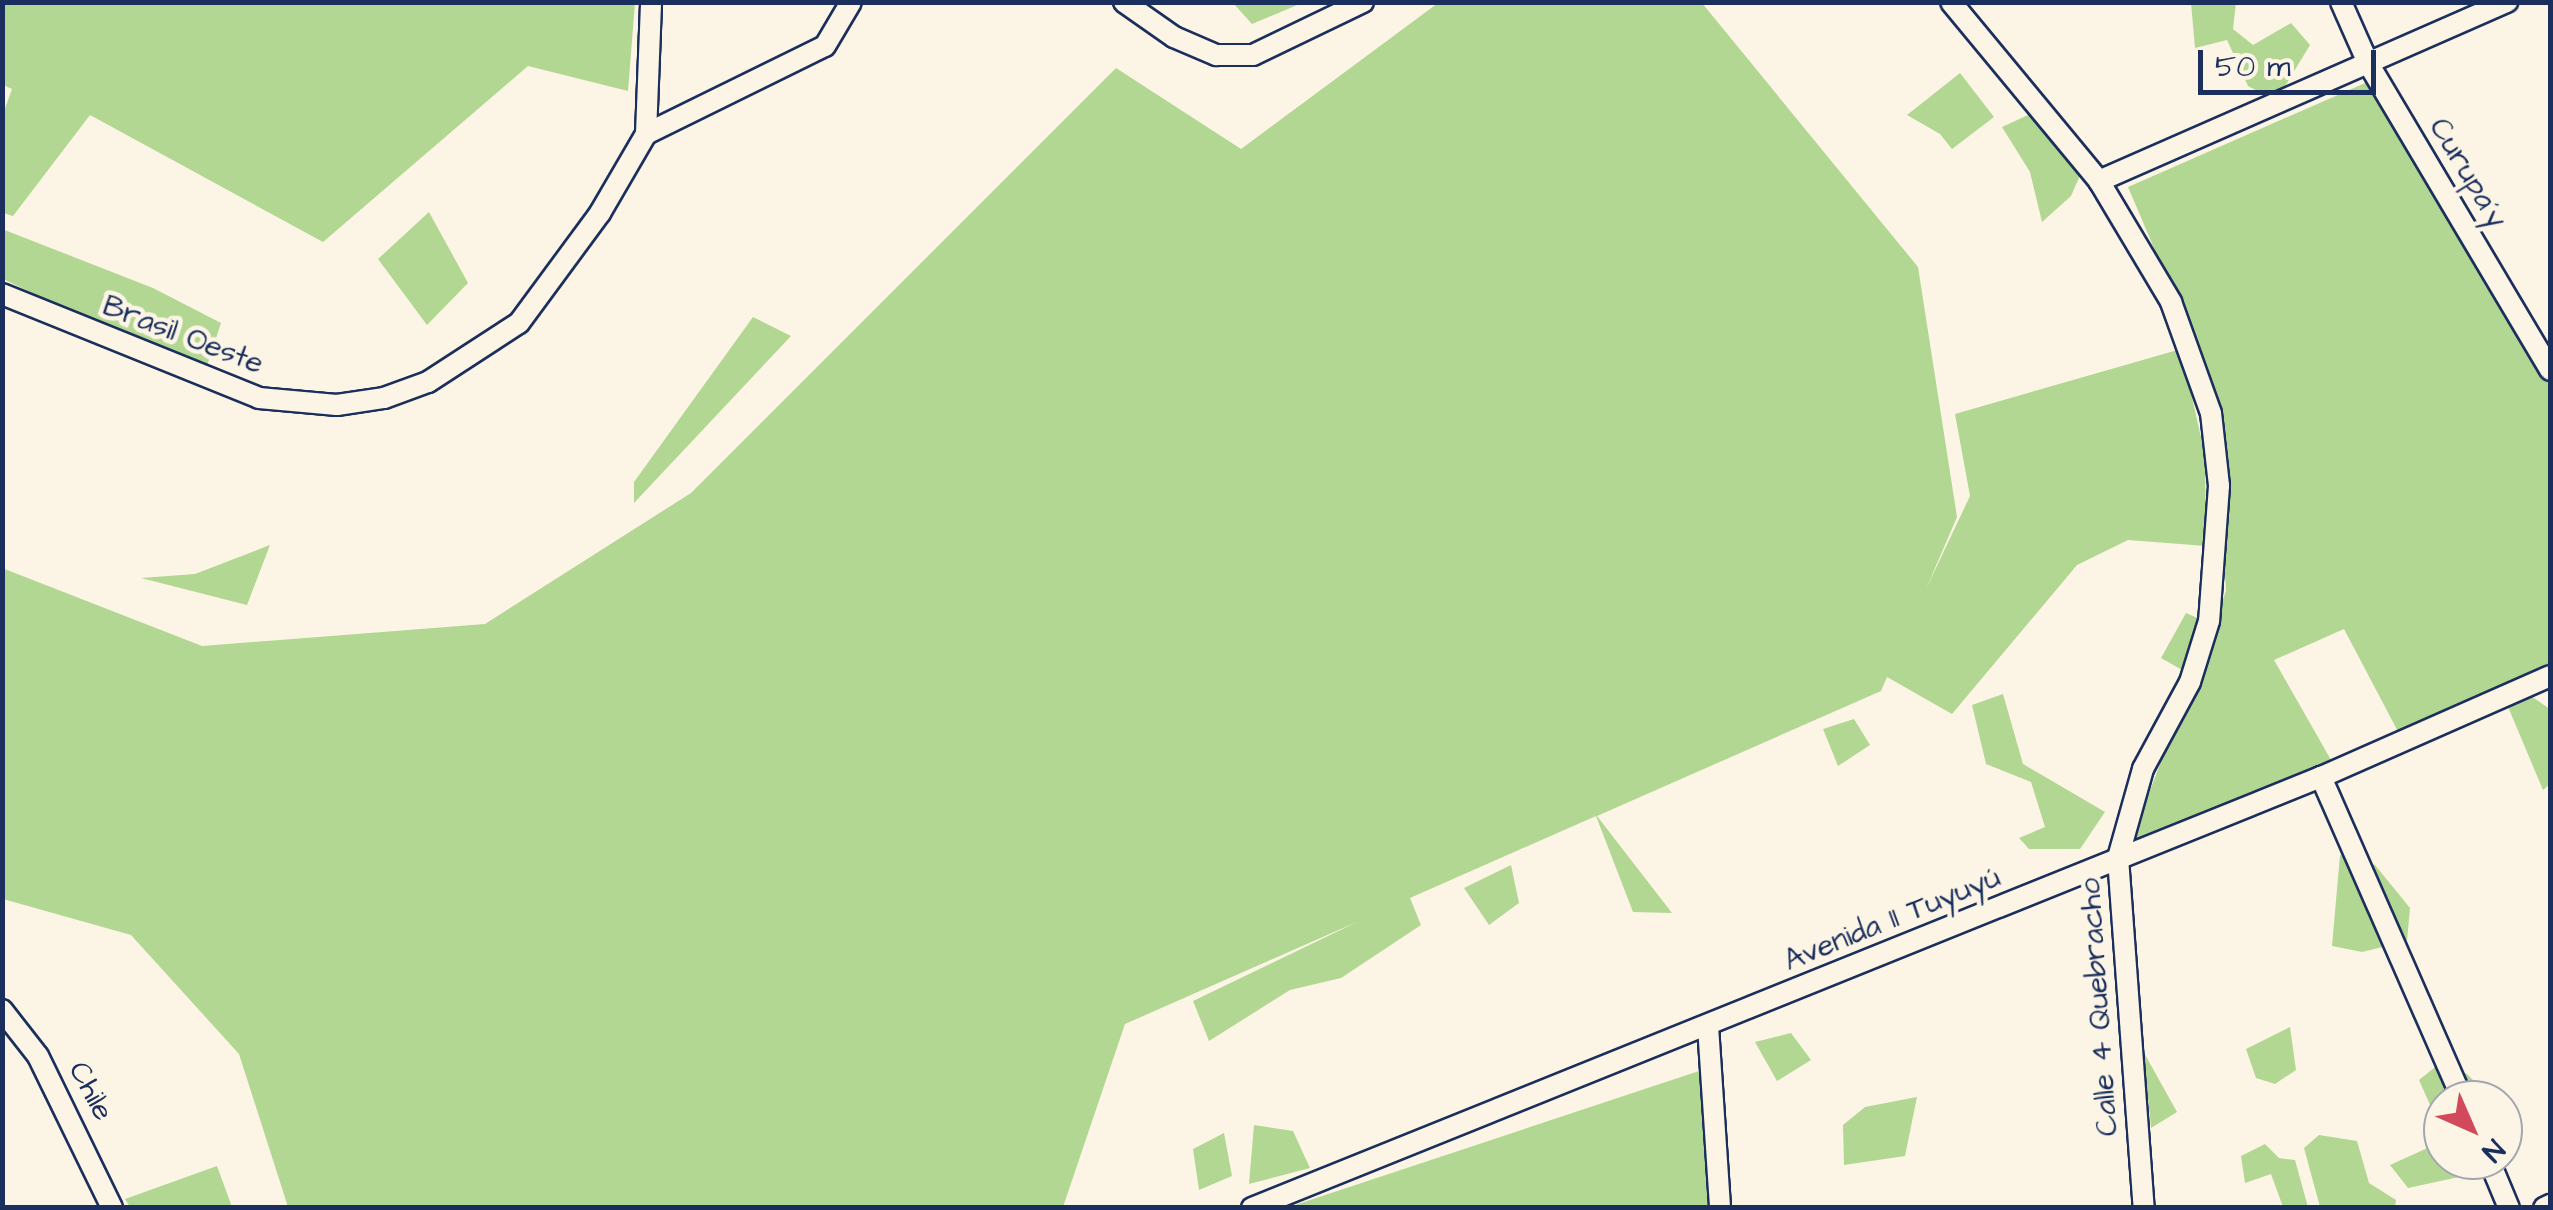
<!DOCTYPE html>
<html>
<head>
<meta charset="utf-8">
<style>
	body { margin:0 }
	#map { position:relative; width:2553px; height:1210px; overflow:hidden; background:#fcf5e5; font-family:"Architects Daughter",sans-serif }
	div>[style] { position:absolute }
	.green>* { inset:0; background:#b2d792 }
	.roads { filter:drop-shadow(2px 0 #1b2f5e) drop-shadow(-2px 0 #1b2f5e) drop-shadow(0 2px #1b2f5e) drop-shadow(0 -2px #1b2f5e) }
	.street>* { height:20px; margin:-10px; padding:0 10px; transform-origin:10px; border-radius:10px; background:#fcf5e5 }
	span { translate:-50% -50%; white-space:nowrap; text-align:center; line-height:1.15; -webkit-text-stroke:9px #fcf5e5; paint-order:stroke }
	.street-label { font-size:30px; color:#1b2f5e }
	.frame { position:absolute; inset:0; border:5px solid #1b2f5e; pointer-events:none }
	.north { position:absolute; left:2423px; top:1080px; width:100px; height:100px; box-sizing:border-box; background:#fcf5e5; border:2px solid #a2a6af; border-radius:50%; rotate:135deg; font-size:28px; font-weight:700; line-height:40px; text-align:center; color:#1b2f5e }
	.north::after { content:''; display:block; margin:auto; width:35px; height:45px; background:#d1495b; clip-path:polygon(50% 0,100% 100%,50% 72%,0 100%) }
	.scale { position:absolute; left:2198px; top:50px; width:178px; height:45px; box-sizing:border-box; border:5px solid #1b2f5e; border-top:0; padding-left:12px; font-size:30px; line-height:35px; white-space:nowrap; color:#1b2f5e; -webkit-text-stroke:8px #fcf5e5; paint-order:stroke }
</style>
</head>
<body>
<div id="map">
	<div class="green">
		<div style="clip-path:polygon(3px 2px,635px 2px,635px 3px,628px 91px,528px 66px,323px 242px,90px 115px,13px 216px,3px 213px,3px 114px,12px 89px,3px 85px)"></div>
		<div style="clip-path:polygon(1233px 3px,1302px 3px,1252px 24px)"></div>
		<div style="clip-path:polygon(1438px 3px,1702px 3px,1918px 267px,1957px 517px,1926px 589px,1970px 496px,1955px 414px,2181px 349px,2205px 455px,2206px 546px,2128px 540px,2077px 565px,1952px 714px,1887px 677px,1881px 691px,1597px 816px,1672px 913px,1633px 912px,1596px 816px,1410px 898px,1421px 925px,1341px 978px,1290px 990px,1209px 1041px,1193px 1001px,1359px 921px,1125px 1024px,1063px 1207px,288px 1207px,239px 1054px,131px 935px,3px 899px,2px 568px,202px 646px,485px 624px,691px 493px,1116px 68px,1241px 149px)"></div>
		<div style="clip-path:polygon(2191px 3px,2236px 3px,2233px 29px,2253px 45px,2291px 23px,2310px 45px,2276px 101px,2248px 86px,2227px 40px,2195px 48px)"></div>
		<div style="clip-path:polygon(1960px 73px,1994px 117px,1952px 149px,1940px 134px,1907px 115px)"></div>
		<div style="clip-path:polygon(2372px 80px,2550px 383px,2550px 671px,2404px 743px,2344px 629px,2274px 660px,2331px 760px,2130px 843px,2226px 591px,2214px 389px,2128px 187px)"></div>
		<div style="clip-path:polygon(2043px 108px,2082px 171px,2071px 196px,2042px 222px,2030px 172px,2002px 127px)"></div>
		<div style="clip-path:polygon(429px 212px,468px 283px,427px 325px,378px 259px)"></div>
		<div style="clip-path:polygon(2px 229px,153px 288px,221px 323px,204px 375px,3px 279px)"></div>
		<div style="clip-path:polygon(753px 317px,791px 336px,634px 503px,634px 482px)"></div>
		<div style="clip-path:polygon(270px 545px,247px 605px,141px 578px,195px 574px)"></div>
		<div style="clip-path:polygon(2186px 613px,2207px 622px,2191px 675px,2161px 658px)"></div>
		<div style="clip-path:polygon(2003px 694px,2023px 764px,2105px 812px,2080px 849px,2029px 849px,2019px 838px,2045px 827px,2031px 782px,1986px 764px,1972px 705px)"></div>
		<div style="clip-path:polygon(2528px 694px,2550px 709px,2550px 784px,2543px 790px,2506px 702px)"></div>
		<div style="clip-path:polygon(1854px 719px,1870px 745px,1838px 766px,1823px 729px)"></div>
		<div style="clip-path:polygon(2340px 855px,2375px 865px,2410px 908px,2407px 941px,2362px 952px,2332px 946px)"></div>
		<div style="clip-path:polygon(1511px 865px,1519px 903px,1489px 925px,1464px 888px)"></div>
		<div style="clip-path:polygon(2290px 1027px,2296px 1070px,2275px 1084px,2256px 1078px,2246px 1049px)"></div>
		<div style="clip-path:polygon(1791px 1033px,1811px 1060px,1777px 1081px,1755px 1042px)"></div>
		<div style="clip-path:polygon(2143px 1051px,2177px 1112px,2151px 1128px,2151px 1127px)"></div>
		<div style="clip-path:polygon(2439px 1064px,2467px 1074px,2493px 1100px,2443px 1100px,2443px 1134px,2419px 1080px)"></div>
		<div style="clip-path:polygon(1702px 1070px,1713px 1207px,1289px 1207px)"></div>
		<div style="clip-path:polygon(1917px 1097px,1905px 1156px,1844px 1165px,1843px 1125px,1865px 1107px)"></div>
		<div style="clip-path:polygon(1254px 1125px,1293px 1131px,1310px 1168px,1249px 1184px)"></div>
		<div style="clip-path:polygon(1224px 1133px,1232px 1176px,1199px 1190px,1193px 1149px)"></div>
		<div style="clip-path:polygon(2319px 1135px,2357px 1141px,2369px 1183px,2396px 1200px,2395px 1207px,2320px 1207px,2304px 1148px)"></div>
		<div style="clip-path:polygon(2443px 1141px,2443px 1160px,2485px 1160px,2459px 1177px,2408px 1188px,2390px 1165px)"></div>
		<div style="clip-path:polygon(2265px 1144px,2279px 1158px,2295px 1160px,2308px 1207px,2283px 1207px,2271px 1174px,2245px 1183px,2241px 1156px)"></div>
		<div style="clip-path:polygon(217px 1166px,232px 1207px,130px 1207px,125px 1199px)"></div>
	</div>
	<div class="roads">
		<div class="street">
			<div style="left:1124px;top:2px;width:61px;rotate:35deg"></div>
			<div style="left:1174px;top:37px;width:46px;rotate:23.2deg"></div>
			<div style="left:1216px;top:55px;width:37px"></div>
			<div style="left:1253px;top:55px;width:122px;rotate:-25.7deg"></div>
			<div style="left:1951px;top:2px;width:232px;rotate:50.4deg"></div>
			<div style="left:2099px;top:181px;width:141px;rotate:59.2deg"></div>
			<div style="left:2171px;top:302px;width:118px;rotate:70.2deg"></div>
			<div style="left:2211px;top:413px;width:73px;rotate:83.7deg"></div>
			<div style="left:2219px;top:486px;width:135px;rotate:94.2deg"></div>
			<div style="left:2209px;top:621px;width:64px;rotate:107.3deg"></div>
			<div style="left:2190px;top:682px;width:99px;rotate:118.4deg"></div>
			<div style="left:2143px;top:769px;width:92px;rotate:105.7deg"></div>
			<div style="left:2118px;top:858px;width:351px;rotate:85.8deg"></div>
			<div style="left:2341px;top:2px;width:67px;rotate:66.1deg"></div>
			<div style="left:2368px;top:63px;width:357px;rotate:59.3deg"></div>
			<div style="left:646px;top:134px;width:132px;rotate:-87.8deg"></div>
			<div style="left:2099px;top:181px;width:446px;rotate:-23.7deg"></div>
			<div style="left:2px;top:294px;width:277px;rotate:22deg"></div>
			<div style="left:259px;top:398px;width:78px;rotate:5.1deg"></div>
			<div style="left:337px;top:405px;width:48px;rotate:-8.5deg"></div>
			<div style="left:384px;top:398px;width:47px;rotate:-20deg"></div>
			<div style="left:428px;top:382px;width:108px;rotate:-33deg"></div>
			<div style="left:519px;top:323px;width:137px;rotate:-53.6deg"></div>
			<div style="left:600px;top:213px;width:91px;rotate:-59.8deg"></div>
			<div style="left:646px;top:134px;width:199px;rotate:-26.2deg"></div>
			<div style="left:825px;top:46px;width:51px;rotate:-59.4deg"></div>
			<div style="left:2321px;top:777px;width:353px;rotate:66.3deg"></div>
			<div style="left:2px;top:1010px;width:58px;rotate:52deg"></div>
			<div style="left:38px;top:1056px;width:169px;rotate:64deg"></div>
			<div style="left:1708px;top:1026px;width:182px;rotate:86.2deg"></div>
			<div style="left:2489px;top:1160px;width:52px;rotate:67.4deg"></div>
			<div style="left:1252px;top:1208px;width:1153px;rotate:-21.96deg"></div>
			<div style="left:2321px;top:777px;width:250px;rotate:-23.8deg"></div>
			<div style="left:2544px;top:1208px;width:7px;rotate:-27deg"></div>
		</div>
	</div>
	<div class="street-label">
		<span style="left:2468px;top:173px;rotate:59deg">Curupa´y</span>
		<span style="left:183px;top:335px;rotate:21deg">Brasil Oeste</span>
		<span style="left:1892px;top:919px;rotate:-22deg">Avenida 11 Tuyuyú</span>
		<span style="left:2099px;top:1007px;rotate:-94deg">Calle 4 Quebracho</span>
		<span style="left:91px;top:1091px;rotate:62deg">Chile</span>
	</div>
	<div class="frame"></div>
	<div class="north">N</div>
	<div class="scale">50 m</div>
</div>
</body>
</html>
